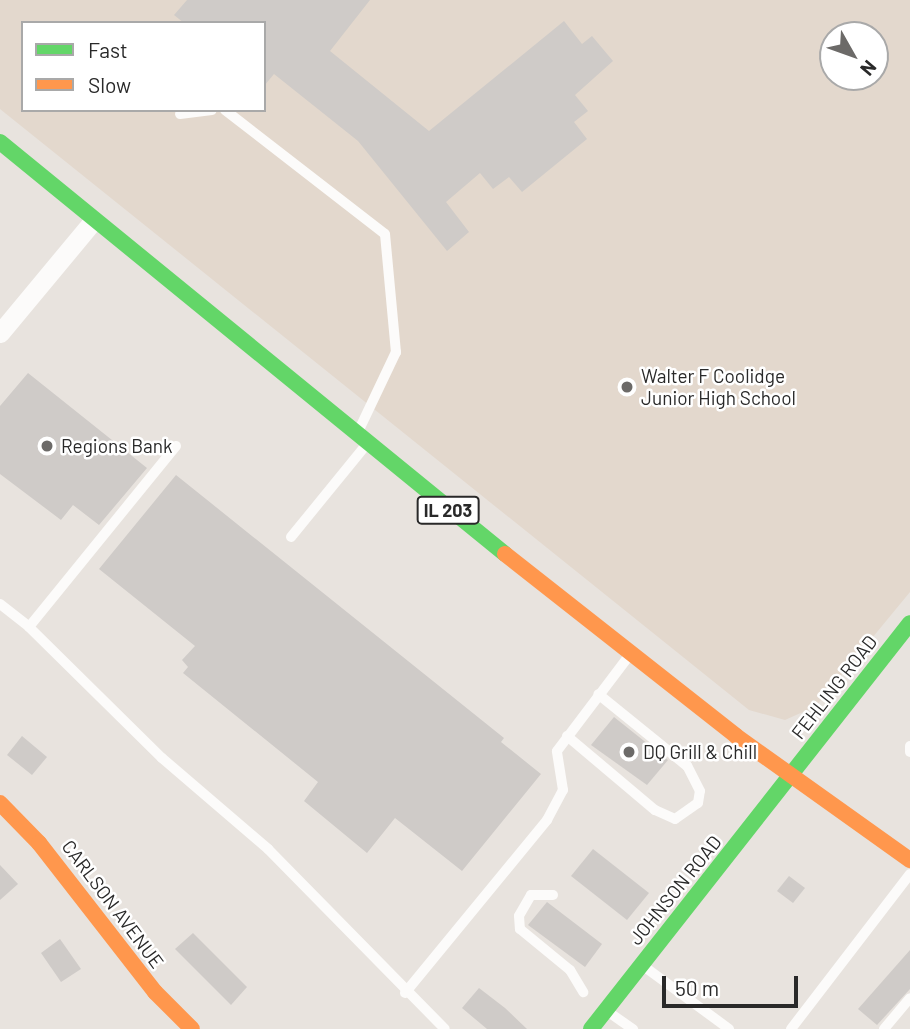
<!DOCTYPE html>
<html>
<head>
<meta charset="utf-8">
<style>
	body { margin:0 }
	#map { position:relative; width:910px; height:1029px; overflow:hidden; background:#e8e3de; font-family:Barlow,sans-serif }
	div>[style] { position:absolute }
	.education>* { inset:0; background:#e3d8cd }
	.building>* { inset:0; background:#cfcbc8 }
	.lane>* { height:10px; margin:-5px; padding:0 5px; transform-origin:5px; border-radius:5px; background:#fcfbfa }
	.street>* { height:19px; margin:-9.5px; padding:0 9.5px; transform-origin:9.5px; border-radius:9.5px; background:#fcfbfa }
	.fast>* { height:16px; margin:-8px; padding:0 8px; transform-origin:8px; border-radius:8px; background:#63d668 }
	.slow>* { height:16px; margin:-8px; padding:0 8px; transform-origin:8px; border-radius:8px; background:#ff974d }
	.dots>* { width:19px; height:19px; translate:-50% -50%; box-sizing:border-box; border:4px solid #fff; border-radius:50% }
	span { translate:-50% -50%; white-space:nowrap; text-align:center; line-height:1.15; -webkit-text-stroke:5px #fff; paint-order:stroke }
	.shield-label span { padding:2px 5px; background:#fff; border:2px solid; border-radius:5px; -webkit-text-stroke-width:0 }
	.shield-label { font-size:18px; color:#292929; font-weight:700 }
	.poi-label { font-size:19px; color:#292929 }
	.left { translate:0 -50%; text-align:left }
	.street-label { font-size:19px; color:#292929 }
	.legend { position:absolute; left:21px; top:21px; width:245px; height:91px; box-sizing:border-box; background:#fff; border:2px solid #a9a9a9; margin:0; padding:9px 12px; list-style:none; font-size:21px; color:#292929 }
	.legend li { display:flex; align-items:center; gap:14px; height:35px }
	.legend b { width:35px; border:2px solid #a9a9a9 }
	.north { position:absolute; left:819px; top:21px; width:70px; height:70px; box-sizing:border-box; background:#fff; border:2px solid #a9a9a9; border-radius:50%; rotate:130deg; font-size:19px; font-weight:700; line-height:28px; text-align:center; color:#292929 }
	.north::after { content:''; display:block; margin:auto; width:24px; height:32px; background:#6c6a68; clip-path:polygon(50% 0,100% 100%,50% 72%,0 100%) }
	.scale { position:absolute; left:662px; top:976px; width:136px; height:32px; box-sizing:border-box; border:4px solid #292929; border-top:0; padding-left:9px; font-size:21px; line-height:24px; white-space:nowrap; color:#292929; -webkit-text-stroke:5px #fff; paint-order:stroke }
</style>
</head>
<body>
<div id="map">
	<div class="education">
		<div style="clip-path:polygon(evenodd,0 0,910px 0,910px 592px,816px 706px,785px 720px,749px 710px,0 109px,0 0,23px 23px,264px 23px,264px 110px,23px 110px,23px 23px,0 0,833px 35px,875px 35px,875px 77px,833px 77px,833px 35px)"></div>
	</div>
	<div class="building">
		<div style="clip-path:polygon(187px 0,370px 0,330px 51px,429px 131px,564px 21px,582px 44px,592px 36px,613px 61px,575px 95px,588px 111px,574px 122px,587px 139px,522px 192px,509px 177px,493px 189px,480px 173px,446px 202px,469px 232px,447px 251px,358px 141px,274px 74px,264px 86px,264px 23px,184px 23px,174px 15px)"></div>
		<div style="clip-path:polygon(28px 373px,147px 468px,99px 525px,73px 505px,61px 520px,0 474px,0 406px)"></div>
		<div style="clip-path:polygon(176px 475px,504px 738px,501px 742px,541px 774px,462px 871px,395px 818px,367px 853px,304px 801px,318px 782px,183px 673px,188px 667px,182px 660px,195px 646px,99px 569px)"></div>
		<div style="clip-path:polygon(614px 717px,668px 760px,647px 785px,591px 745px)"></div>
		<div style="clip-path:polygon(22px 736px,47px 757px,32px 775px,7px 755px)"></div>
		<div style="clip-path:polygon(593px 849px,649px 893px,627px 920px,571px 876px)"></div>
		<div style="clip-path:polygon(0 865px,18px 884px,0 900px)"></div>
		<div style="clip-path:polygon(789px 876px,805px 888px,793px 903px,777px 891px)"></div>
		<div style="clip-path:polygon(547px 902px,602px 944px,585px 967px,528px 925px)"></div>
		<div style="clip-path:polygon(193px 933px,247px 987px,231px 1005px,175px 949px)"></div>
		<div style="clip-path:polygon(60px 939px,81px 969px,61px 982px,41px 953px)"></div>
		<div style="clip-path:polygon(910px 950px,910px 989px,877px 1025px,858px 1009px)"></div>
		<div style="clip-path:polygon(479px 988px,505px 1008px,527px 1029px,487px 1029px,462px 1008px)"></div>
	</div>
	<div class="lane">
		<div style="left:225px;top:110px;width:202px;rotate:37.8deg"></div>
		<div style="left:385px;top:234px;width:119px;rotate:84.7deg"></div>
		<div style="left:396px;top:352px;width:89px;rotate:115.4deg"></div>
		<div style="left:180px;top:114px;width:32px;rotate:-7deg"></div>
		<div style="left:176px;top:446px;width:233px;rotate:129.1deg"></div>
		<div style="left:29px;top:627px;width:187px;rotate:44.6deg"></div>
		<div style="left:162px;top:758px;width:140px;rotate:40.6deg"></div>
		<div style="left:268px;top:849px;width:252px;rotate:45.5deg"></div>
		<div style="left:291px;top:537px;width:119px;rotate:-50.8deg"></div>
		<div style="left:0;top:604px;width:37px;rotate:38deg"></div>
		<div style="left:567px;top:736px;width:115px;rotate:40.1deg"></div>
		<div style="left:655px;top:810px;width:22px;rotate:24deg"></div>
		<div style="left:675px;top:819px;width:28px;rotate:-35deg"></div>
		<div style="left:698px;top:803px;width:12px;rotate:-81deg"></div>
		<div style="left:700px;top:791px;width:28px;rotate:-117deg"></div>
		<div style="left:687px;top:766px;width:114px;rotate:-141deg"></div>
		<div style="left:910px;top:746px;width:6px;rotate:90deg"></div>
		<div style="left:553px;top:895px;width:22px;rotate:180deg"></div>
		<div style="left:531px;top:895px;width:24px;rotate:120deg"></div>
		<div style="left:519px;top:916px;width:13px;rotate:86deg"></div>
		<div style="left:520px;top:929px;width:65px;rotate:39.4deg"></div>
		<div style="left:570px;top:970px;width:26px;rotate:59deg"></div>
		<div style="left:642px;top:965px;width:108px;rotate:36.3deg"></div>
		<div style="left:405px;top:993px;width:224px;rotate:-50.6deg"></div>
		<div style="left:547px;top:820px;width:34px;rotate:-62deg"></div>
		<div style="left:563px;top:790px;width:39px;rotate:-99deg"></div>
		<div style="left:557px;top:751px;width:118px;rotate:-52.9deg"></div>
		<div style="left:607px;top:1011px;width:32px;rotate:35deg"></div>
		<div style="left:791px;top:1029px;width:195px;rotate:-52.5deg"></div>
		<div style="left:884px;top:1029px;width:40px;rotate:-50deg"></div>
	</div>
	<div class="street">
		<div style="left:0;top:333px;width:144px;rotate:-50.3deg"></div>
	</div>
	<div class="fast">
		<div style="left:0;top:142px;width:652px;rotate:39.21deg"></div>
		<div style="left:591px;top:1029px;width:516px;rotate:-51.84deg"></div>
	</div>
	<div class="slow">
		<div style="left:505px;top:554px;width:294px;rotate:38.2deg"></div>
		<div style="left:736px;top:736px;width:214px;rotate:35.5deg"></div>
		<div style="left:0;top:803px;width:56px;rotate:45.7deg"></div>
		<div style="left:39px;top:843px;width:189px;rotate:52.1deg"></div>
		<div style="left:155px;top:992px;width:52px;rotate:45deg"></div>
	</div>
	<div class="dots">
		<div style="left:627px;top:387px;background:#6c6a68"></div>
		<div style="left:47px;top:446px;background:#6c6a68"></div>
		<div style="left:629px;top:752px;background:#6c6a68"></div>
	</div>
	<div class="shield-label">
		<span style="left:448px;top:510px">IL 203</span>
	</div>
	<div class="poi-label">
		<span class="left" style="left:641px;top:387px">Walter F Coolidge<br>Junior High School</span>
		<span class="left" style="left:61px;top:446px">Regions Bank</span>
		<span class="left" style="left:643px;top:752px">DQ Grill &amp; Chill</span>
	</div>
	<div class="street-label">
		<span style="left:834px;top:687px;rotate:-52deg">FEHLING ROAD</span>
		<span style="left:675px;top:890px;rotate:-51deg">JOHNSON ROAD</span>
		<span style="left:113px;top:904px;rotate:53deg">CARLSON AVENUE</span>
	</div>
	<ul class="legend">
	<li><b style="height:9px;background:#63d668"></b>Fast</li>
	<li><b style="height:9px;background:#ff974d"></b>Slow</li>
	</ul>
	<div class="north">N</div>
	<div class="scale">50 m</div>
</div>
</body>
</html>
